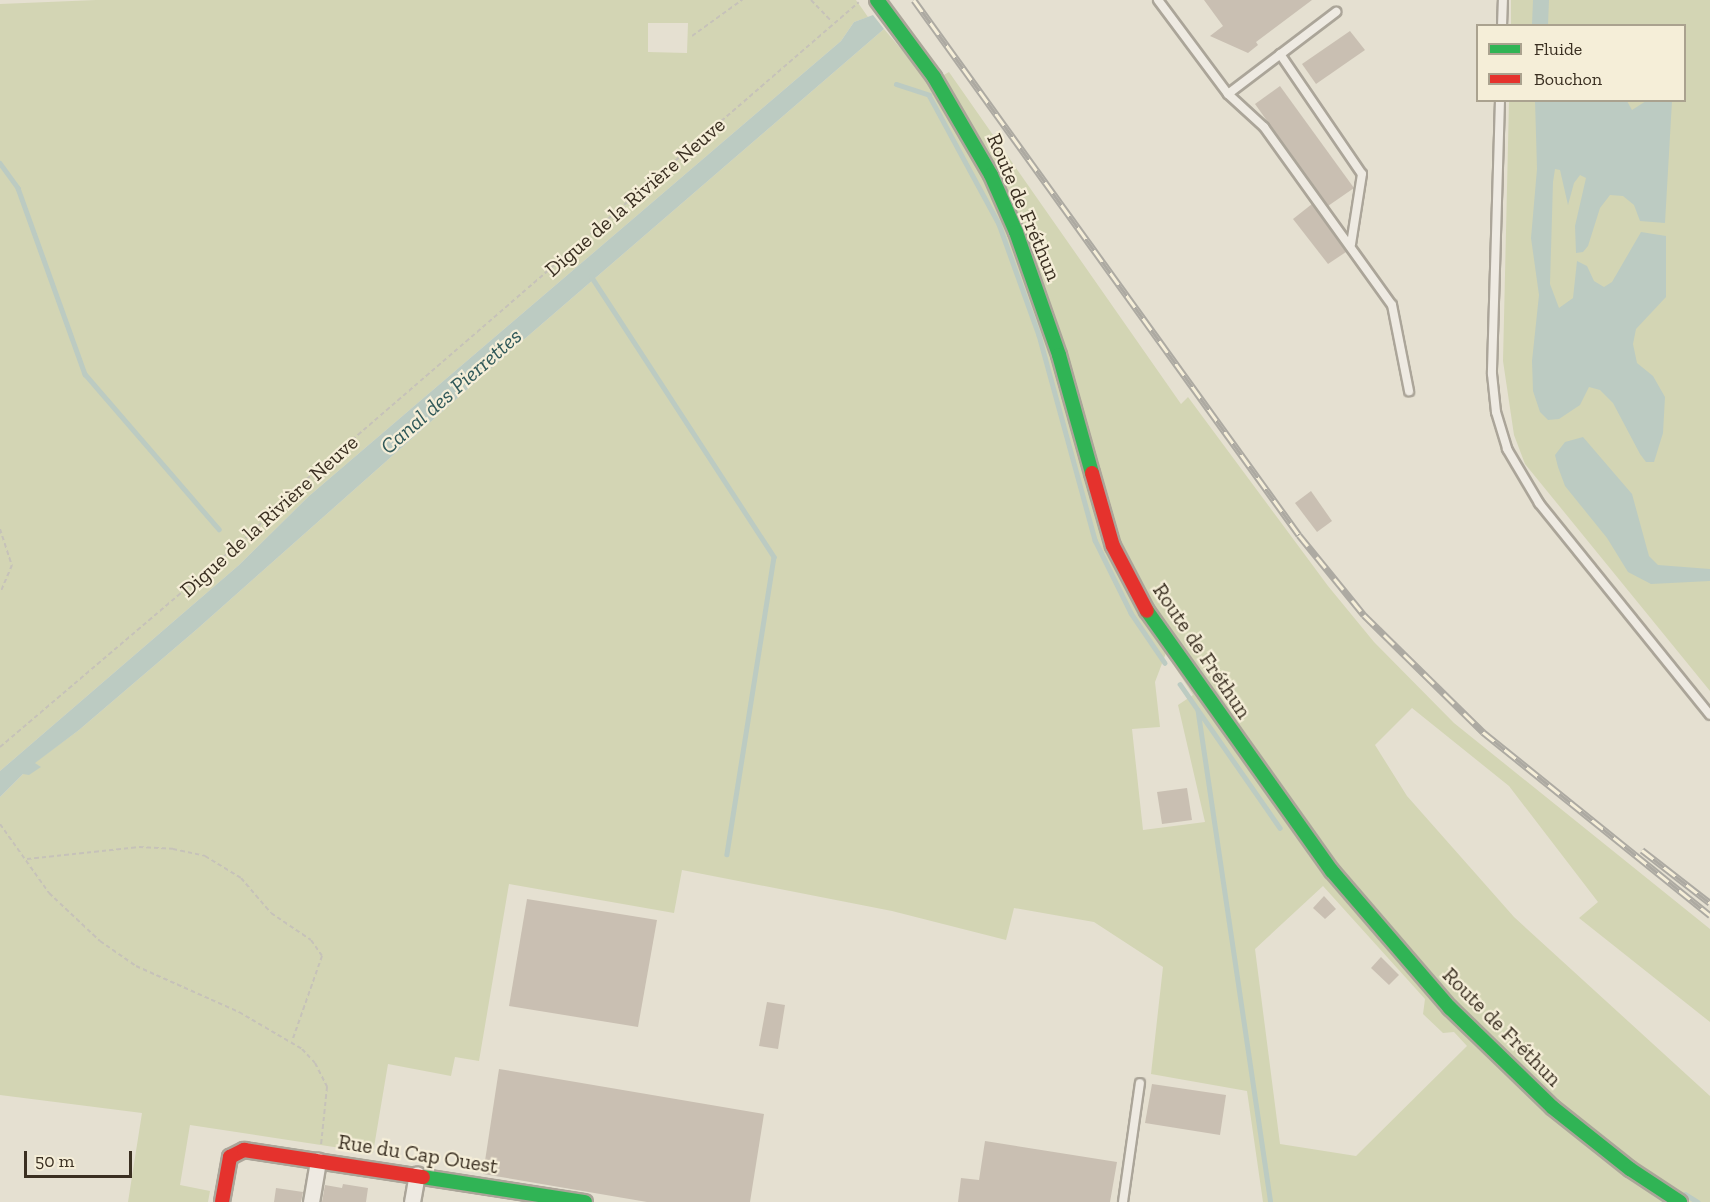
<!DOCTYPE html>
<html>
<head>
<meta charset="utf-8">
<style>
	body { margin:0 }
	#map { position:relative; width:1710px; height:1202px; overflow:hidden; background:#e5e0d1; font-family:"Zilla Slab",serif }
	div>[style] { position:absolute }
	.green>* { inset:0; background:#d3d5b4 }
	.water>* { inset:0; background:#bccbc2 }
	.stream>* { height:4.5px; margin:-2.25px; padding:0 2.25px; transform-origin:2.25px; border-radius:2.25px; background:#bccbc2 }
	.building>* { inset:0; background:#c9bfb2 }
	.path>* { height:2px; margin-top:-1px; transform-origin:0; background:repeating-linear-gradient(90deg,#c6c2b9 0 4.5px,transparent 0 7.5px) }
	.roads { filter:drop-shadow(2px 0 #aba599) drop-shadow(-2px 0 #aba599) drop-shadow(0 2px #aba599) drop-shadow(0 -2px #aba599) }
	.lane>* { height:8px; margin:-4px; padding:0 4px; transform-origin:4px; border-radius:4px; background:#eeeae2 }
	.street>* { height:15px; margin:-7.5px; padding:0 7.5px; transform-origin:7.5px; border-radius:7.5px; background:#eeeae2 }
	.fast>* { height:14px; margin:-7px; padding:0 7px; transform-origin:7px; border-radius:7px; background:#30b455 }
	.jam>* { height:14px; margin:-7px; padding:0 7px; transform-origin:7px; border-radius:7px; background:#e5322d }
	.rail>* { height:7px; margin-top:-3.5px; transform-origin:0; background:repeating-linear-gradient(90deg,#f5eed8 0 14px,#adaaa2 0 28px); box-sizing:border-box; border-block:2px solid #adaaa2 }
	span { translate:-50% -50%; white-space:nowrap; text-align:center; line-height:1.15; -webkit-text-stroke:4.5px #f5eed8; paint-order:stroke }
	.street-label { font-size:21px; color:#3a2f21 }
	.water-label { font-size:22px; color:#315959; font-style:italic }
	.legend { position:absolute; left:1476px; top:24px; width:210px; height:78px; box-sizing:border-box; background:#f5eed8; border:2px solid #aaa28f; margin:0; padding:8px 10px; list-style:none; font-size:18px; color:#3a2f21 }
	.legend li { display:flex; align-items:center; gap:12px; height:30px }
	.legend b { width:30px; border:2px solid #aaa28f }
	.scale { position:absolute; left:24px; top:1151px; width:108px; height:27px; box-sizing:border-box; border:3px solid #3a2f21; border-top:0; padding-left:8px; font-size:18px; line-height:21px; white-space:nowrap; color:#3a2f21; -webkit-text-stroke:4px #f5eed8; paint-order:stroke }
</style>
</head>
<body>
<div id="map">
	<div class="green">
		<div style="clip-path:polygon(evenodd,96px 0,856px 0,868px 17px,854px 22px,841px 41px,309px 496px,239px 565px,0 771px,0 4px,96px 0,648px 23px,688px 23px,687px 53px,648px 52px,648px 23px)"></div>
		<div style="clip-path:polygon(1511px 0,1710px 0,1710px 691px,1525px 464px,1514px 435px,1503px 361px,1509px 101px,1684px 100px,1684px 26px,1511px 25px)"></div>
		<div style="clip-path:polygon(evenodd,884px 29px,930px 83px,949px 72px,1181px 404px,1188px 397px,1328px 586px,1374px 642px,1454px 723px,1710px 929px,1710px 1022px,1579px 918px,1598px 902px,1509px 786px,1412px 708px,1375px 745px,1407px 796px,1514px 917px,1710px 1096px,1710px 1202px,1263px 1202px,1247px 1091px,1151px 1074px,1163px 967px,1094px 922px,1014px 908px,1006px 940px,892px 911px,682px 870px,674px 913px,509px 884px,479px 1061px,455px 1057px,451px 1076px,388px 1064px,373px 1153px,190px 1125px,180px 1185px,210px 1191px,208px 1202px,128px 1202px,142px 1113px,0 1095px,0 797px,24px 773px,40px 767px,34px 763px,79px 730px,196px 630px,506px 355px,884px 29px,1166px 653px,1193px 695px,1178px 705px,1205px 822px,1143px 830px,1132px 729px,1160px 727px,1155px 682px,1166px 653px,884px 29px,1323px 886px,1425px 999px,1423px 1014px,1443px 1033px,1454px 1032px,1467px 1046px,1356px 1156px,1280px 1144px,1255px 949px,1323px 886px)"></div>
	</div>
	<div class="water">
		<div style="clip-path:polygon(1533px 0,1549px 0,1548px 25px,1532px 25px)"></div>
		<div style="clip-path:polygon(873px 15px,884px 29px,506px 355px,196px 630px,79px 730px,35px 763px,41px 767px,29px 775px,23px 774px,0 797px,0 771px,239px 565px,309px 496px,841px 41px,854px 22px)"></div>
		<div style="clip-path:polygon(1535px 101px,1627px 101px,1632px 110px,1646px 101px,1672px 101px,1665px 223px,1640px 221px,1634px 205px,1623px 196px,1610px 195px,1600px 208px,1588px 246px,1583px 252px,1576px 253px,1575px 226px,1586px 178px,1580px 175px,1574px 183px,1568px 205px,1560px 170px,1555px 169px,1553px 182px,1550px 284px,1559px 308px,1573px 298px,1577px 261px,1587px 266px,1594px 281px,1604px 287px,1612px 282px,1641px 232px,1666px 236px,1666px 297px,1636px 329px,1633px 344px,1637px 363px,1653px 376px,1665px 397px,1663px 433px,1654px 462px,1646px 462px,1640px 454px,1613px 403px,1600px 390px,1589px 387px,1580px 405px,1559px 419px,1548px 420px,1540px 412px,1533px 391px,1532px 361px,1539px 295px,1531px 238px,1537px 169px)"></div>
		<div style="clip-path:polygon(1583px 437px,1632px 494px,1649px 556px,1658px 565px,1710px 569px,1710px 581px,1651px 584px,1628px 572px,1607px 538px,1565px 486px,1558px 467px,1555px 455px,1565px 442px)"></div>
	</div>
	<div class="stream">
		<div style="left:896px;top:84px;width:35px;rotate:18deg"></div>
		<div style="left:929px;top:95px;width:147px;rotate:61.5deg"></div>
		<div style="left:999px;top:224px;width:118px;rotate:70.2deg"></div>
		<div style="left:1039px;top:335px;width:213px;rotate:74.7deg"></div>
		<div style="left:1095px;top:540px;width:81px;rotate:63.7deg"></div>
		<div style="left:1131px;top:613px;width:60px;rotate:55.8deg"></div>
		<div style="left:0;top:163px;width:31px;rotate:54deg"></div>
		<div style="left:18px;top:188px;width:198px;rotate:70.2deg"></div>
		<div style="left:85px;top:374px;width:205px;rotate:49.2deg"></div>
		<div style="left:591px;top:276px;width:335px;rotate:56.9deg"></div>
		<div style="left:774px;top:557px;width:301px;rotate:99deg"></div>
		<div style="left:1180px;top:684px;width:175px;rotate:55.2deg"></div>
		<div style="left:1198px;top:710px;width:497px;rotate:81.6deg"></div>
		<div style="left:1685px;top:1194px;width:15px;rotate:32deg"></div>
	</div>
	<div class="building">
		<div style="clip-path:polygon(1204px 0,1312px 0,1256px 42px,1258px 45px,1248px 53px,1210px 36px,1223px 26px)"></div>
		<div style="clip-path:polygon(1350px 31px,1365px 50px,1316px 84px,1302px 64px)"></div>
		<div style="clip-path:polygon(1280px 86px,1354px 188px,1328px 206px,1255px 104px)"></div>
		<div style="clip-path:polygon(1312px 204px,1346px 252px,1328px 264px,1293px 219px)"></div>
		<div style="clip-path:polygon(1311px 491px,1332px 521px,1317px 532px,1295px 503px)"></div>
		<div style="clip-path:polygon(1187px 788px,1192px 820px,1162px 824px,1157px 792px)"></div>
		<div style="clip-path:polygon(1324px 896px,1336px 909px,1325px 919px,1313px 908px)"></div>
		<div style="clip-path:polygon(527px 899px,657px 920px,638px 1027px,509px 1006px)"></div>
		<div style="clip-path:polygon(1381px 957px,1399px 975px,1389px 985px,1371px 968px)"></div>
		<div style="clip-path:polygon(767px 1002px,785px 1005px,778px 1049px,759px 1046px)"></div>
		<div style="clip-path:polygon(499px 1069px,764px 1114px,750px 1202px,647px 1202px,483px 1174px)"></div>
		<div style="clip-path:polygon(1152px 1084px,1226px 1095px,1220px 1135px,1145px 1123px)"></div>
		<div style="clip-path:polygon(985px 1141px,1117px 1162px,1110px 1202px,958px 1202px,961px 1178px,979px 1180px)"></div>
		<div style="clip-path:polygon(343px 1184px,368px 1188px,366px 1202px,322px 1202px,325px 1185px,342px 1188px)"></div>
		<div style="clip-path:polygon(276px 1188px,303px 1192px,301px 1202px,274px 1202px)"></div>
	</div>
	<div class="path">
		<div style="left:811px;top:0;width:30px;rotate:46deg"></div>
		<div style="left:692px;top:36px;width:62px;rotate:-35.8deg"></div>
		<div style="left:0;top:529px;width:38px;rotate:72deg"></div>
		<div style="left:12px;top:565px;width:30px;rotate:113deg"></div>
		<div style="left:0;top:747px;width:324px;rotate:-40.4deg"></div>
		<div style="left:247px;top:537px;width:76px;rotate:-44.5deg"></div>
		<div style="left:301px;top:484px;width:737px;rotate:-40.82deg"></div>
		<div style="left:0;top:824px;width:85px;rotate:54.6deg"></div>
		<div style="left:49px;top:893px;width:70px;rotate:43.3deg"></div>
		<div style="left:100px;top:941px;width:44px;rotate:34.8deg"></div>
		<div style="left:136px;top:966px;width:113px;rotate:24.1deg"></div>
		<div style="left:239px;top:1012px;width:73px;rotate:30.4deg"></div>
		<div style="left:302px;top:1049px;width:19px;rotate:47deg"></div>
		<div style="left:315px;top:1063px;width:27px;rotate:63deg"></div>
		<div style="left:327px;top:1087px;width:58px;rotate:95.9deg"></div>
		<div style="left:27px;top:859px;width:113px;rotate:-6.1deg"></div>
		<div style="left:139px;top:847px;width:34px;rotate:3deg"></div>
		<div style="left:173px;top:849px;width:33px;rotate:12deg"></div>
		<div style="left:205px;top:856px;width:42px;rotate:31.4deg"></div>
		<div style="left:241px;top:878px;width:46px;rotate:49.4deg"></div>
		<div style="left:271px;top:913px;width:48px;rotate:34deg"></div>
		<div style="left:311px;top:940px;width:19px;rotate:55deg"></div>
		<div style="left:322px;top:956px;width:90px;rotate:109.4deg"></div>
	</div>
	<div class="roads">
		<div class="lane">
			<div style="left:1158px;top:0;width:117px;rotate:53.3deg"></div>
			<div style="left:1228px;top:94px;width:49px;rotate:42.5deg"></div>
			<div style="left:1264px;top:127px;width:219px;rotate:54.3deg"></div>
			<div style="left:1392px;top:305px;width:88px;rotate:78.8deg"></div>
			<div style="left:1502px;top:26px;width:26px;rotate:-88deg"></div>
			<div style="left:1280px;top:54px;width:145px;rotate:55.7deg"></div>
			<div style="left:1362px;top:174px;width:71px;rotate:98.9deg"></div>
			<div style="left:1228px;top:94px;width:136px;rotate:-37.2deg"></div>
			<div style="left:1500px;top:100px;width:274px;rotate:91.7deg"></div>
			<div style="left:1492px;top:374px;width:38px;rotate:84deg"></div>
			<div style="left:1496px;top:412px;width:39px;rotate:73deg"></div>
			<div style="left:1507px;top:449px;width:63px;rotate:59.3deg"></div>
			<div style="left:1539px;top:503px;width:272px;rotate:51.1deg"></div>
			<div style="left:1123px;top:1202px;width:120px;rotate:-81.9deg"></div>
		</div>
		<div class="street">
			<div style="left:311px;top:1202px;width:42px;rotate:-80.3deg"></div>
			<div style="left:412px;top:1202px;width:28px;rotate:-80deg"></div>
		</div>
		<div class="fast">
			<div style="left:877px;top:0;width:96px;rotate:53.5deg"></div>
			<div style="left:934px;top:77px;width:113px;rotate:59.8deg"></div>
			<div style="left:991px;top:175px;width:62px;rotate:66.3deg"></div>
			<div style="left:1016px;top:232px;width:130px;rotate:70.7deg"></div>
			<div style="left:1059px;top:355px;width:123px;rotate:74.4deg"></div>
			<div style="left:1147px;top:611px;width:319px;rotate:54.6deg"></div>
			<div style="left:1332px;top:871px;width:181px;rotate:49.3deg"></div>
			<div style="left:1450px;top:1008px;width:142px;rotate:44.1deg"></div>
			<div style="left:1552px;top:1107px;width:100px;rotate:38.5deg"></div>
			<div style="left:1630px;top:1169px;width:60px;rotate:33.4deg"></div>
			<div style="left:423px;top:1177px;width:164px;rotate:8.8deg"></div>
		</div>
		<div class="jam">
			<div style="left:1092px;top:473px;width:76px;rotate:74deg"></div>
			<div style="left:1113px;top:546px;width:73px;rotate:62.4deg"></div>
			<div style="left:222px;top:1202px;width:46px;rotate:-79.9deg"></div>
			<div style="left:230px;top:1157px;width:16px;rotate:-27deg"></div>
			<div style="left:244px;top:1150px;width:181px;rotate:8.6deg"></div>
		</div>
	</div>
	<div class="rail">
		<div style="left:914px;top:0;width:659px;rotate:54.26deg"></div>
		<div style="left:1299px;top:535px;width:103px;rotate:50.9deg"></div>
		<div style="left:1364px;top:615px;width:167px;rotate:44.5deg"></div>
		<div style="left:1483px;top:732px;width:292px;rotate:38.9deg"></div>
		<div style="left:1642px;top:850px;width:86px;rotate:37.9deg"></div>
	</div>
	<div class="street-label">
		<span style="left:635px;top:197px;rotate:-41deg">Digue de la Rivière Neuve</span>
		<span style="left:1024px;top:207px;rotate:67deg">Route de Fréthun</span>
		<span style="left:269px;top:516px;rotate:-42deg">Digue de la Rivière Neuve</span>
		<span style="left:1202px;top:651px;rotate:56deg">Route de Fréthun</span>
		<span style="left:1502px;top:1027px;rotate:45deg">Route de Fréthun</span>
		<span style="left:418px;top:1154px;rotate:9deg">Rue du Cap Ouest</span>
	</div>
	<div class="water-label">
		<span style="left:451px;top:391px;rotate:-41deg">Canal des Pierrettes</span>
	</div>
	<ul class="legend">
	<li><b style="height:8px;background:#30b455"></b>Fluide</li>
	<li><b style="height:8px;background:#e5322d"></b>Bouchon</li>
	</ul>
	<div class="scale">50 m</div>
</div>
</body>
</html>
